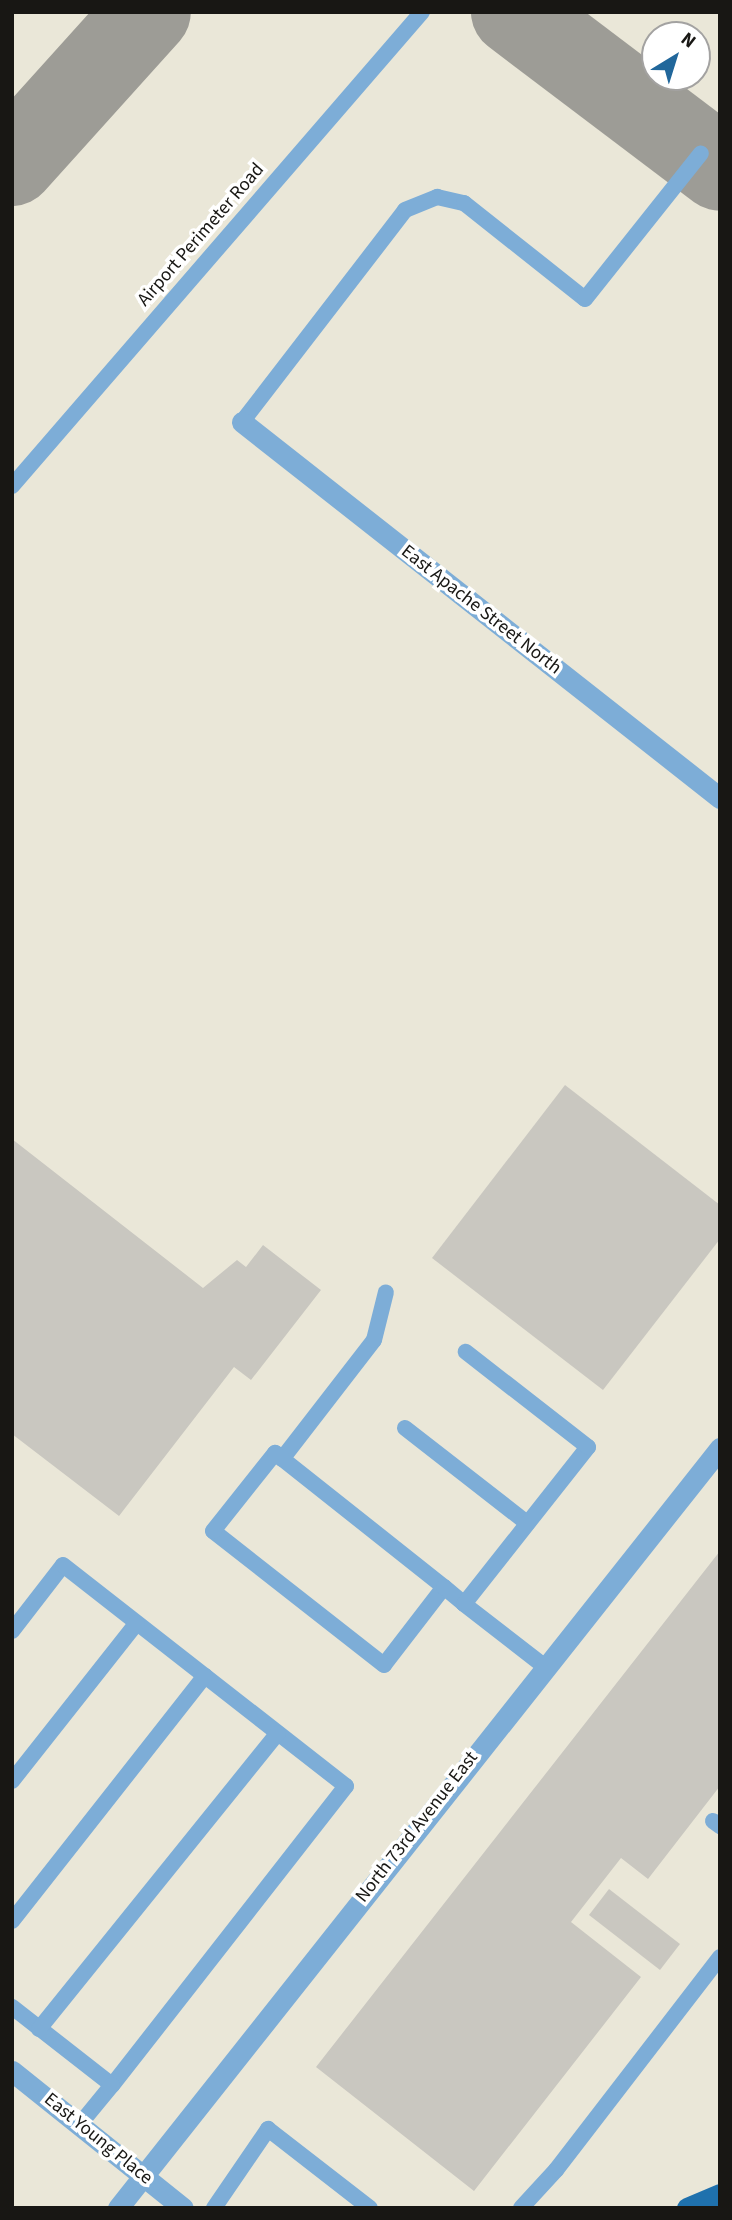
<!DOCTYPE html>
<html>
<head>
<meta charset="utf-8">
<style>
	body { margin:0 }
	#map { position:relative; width:732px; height:2220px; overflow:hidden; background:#f0efe8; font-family:"Source Sans 3",sans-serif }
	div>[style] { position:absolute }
	.built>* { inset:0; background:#eae7d8 }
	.taxiway>* { height:86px; margin:-43px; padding:0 43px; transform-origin:43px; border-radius:43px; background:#9d9c96 }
	.building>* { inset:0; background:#c9c7c0 }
	.service>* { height:16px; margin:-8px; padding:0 8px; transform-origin:8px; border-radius:8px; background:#7dadd7 }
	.minor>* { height:21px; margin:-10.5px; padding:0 10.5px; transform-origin:10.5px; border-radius:10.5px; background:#7dadd7 }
	.primary>* { height:21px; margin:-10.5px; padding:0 10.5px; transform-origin:10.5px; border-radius:10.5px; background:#1f71ad }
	span { translate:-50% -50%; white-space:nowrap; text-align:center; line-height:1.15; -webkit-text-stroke:7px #fff; paint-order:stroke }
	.street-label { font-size:19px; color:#181714 }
	.frame { position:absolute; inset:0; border:14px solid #181714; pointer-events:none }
	.north { position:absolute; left:641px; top:21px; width:70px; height:70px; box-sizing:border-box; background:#fff; border:2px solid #a3a2a1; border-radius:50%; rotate:38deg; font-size:19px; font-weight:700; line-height:28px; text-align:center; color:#181714 }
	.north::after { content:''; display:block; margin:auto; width:24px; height:32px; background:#21679b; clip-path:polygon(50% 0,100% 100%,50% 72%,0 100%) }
</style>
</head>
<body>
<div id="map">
	<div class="built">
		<div style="clip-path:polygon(evenodd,12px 12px,720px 12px,720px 2208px,12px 2208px,12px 12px,655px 35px,697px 35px,697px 77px,655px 77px,655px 35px)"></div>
	</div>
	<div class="taxiway">
		<div style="left:514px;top:12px;width:258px;rotate:37.1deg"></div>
		<div style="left:12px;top:163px;width:203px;rotate:-48deg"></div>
	</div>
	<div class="building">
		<div style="clip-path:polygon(565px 1085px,720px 1205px,720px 1239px,603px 1390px,432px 1258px)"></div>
		<div style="clip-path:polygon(12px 1139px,203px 1288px,237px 1260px,246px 1267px,263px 1245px,321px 1290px,251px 1380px,234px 1367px,119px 1516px,12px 1434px)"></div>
		<div style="clip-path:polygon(720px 1551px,720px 1786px,648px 1879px,621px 1858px,571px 1922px,641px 1977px,474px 2191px,316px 2067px)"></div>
		<div style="clip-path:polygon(609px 1889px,680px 1944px,660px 1970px,589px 1915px)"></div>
	</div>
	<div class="service">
		<div style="left:242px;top:422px;width:267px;rotate:-52.4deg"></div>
		<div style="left:405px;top:210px;width:35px;rotate:-22deg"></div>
		<div style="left:437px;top:197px;width:28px;rotate:13deg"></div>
		<div style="left:464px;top:203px;width:154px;rotate:38.4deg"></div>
		<div style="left:585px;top:299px;width:186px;rotate:-51.5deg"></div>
		<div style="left:12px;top:486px;width:627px;rotate:-49.14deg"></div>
		<div style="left:405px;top:1428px;width:155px;rotate:37.9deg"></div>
		<div style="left:282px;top:1459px;width:150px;rotate:-52.3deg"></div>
		<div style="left:374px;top:1340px;width:49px;rotate:-76deg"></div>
		<div style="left:444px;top:1587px;width:98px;rotate:127.6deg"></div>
		<div style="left:384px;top:1665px;width:217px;rotate:-141.9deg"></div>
		<div style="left:213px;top:1531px;width:100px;rotate:-51.5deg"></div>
		<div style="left:275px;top:1453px;width:216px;rotate:38.4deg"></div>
		<div style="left:444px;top:1587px;width:26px;rotate:40deg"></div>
		<div style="left:464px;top:1604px;width:101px;rotate:37.8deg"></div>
		<div style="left:464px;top:1604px;width:200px;rotate:-51.7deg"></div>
		<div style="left:588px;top:1447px;width:155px;rotate:-142.1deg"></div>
		<div style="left:12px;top:1631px;width:83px;rotate:-52.3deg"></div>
		<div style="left:63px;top:1565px;width:359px;rotate:38deg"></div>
		<div style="left:346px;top:1786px;width:380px;rotate:128deg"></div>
		<div style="left:112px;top:2085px;width:127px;rotate:-142deg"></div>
		<div style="left:12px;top:1781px;width:201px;rotate:-51.7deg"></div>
		<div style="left:713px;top:1821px;width:9px;rotate:36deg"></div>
		<div style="left:12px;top:1921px;width:312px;rotate:-51.8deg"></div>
		<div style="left:39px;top:2029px;width:380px;rotate:-51.1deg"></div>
		<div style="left:80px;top:2124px;width:50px;rotate:-50.6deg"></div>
		<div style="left:214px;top:2208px;width:96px;rotate:-55.6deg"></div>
		<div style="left:268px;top:2129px;width:129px;rotate:37.8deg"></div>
		<div style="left:521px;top:2208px;width:52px;rotate:-47.4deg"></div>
		<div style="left:556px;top:2170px;width:269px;rotate:-52.4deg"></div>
	</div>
	<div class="minor">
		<div style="left:242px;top:422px;width:608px;rotate:38.19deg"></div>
		<div style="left:12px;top:2071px;width:219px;rotate:38.7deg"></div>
		<div style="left:118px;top:2208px;width:970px;rotate:-51.62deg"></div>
	</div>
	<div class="primary">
		<div style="left:687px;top:2208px;width:36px;rotate:-23deg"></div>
	</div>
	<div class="street-label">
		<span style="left:201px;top:235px;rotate:-49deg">Airport Perimeter Road</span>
		<span style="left:481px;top:610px;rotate:38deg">East Apache Street North</span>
		<span style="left:417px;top:1827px;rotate:-52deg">North 73rd Avenue East</span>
		<span style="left:98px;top:2139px;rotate:39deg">East Young Place</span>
	</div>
	<div class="frame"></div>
	<div class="north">N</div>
</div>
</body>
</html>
